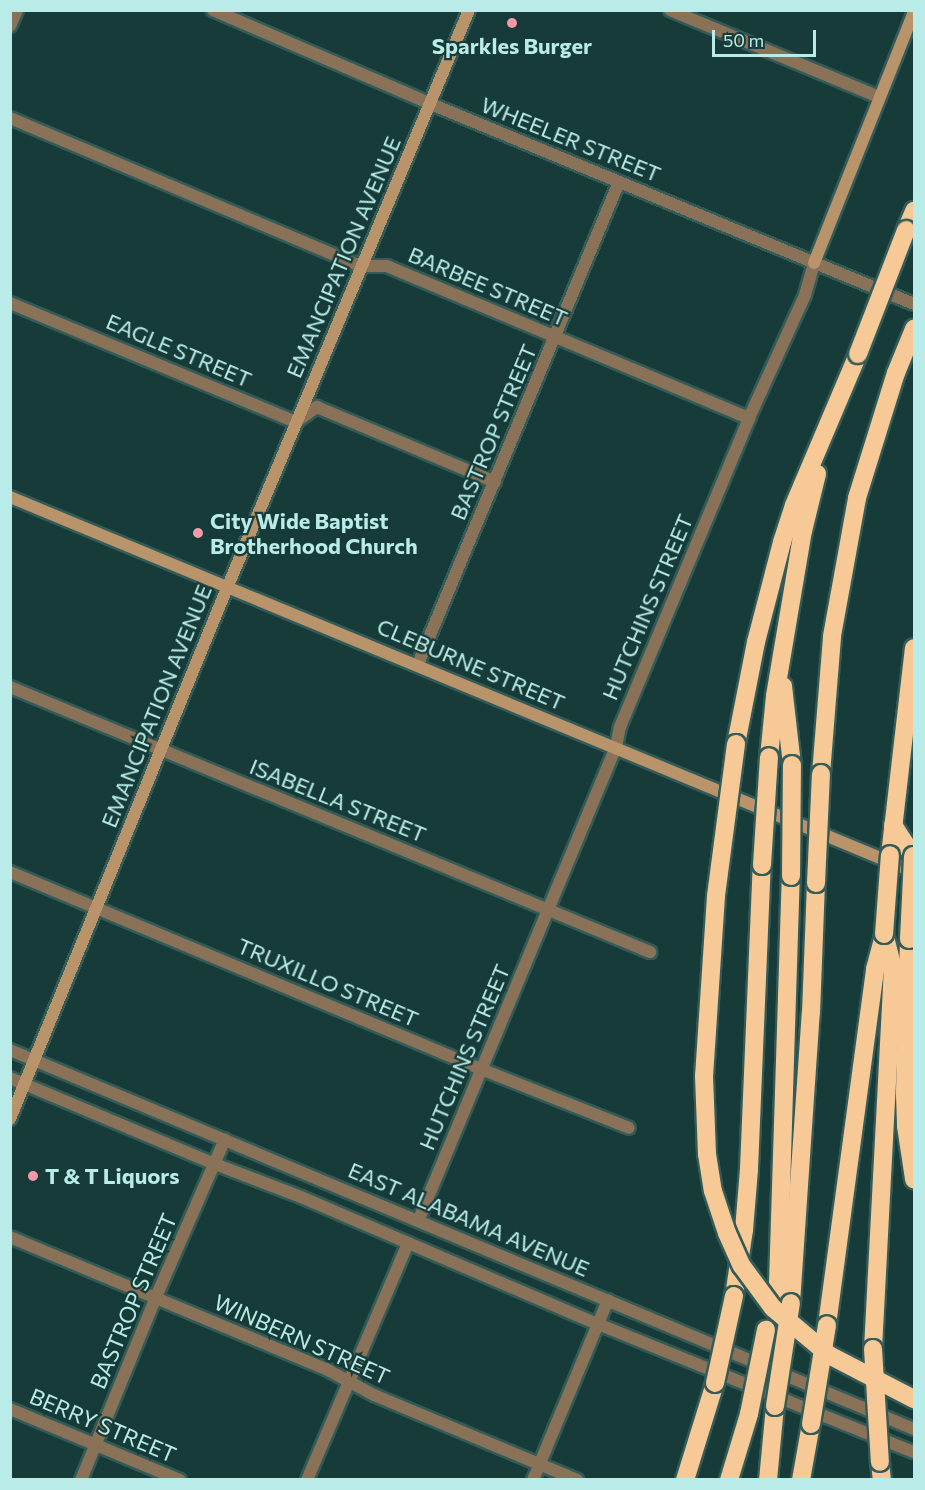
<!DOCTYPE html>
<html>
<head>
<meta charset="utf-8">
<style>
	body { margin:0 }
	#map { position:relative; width:925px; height:1490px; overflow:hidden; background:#163b38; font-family:Commissioner,sans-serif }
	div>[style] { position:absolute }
	.roads { filter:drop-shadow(2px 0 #335b58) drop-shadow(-2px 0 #335b58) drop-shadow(0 2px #335b58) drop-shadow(0 -2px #335b58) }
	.minor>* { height:12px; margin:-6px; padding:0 6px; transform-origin:6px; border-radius:6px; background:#897258 }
	.tertiary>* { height:12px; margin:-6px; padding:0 6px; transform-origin:6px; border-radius:6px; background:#897258 }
	.secondary>* { height:12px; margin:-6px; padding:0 6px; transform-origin:6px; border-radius:6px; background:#b9946b }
	.motorway>* { height:18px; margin:-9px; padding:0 9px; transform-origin:9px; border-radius:9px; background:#f7c996 }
	.bridges { filter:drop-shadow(2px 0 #335b58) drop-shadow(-2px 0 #335b58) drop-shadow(0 2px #335b58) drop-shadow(0 -2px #335b58) }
	.motorway-bridge>* { height:18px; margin:-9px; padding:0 9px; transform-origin:9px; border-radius:9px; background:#f7c996 }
	.dots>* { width:16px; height:16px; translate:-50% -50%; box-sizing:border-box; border:3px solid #163b38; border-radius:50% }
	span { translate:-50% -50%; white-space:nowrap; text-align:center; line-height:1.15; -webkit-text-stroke:4.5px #163b38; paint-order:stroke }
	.poi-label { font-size:22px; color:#b9ece8; font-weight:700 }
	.left { translate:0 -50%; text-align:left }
	.street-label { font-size:22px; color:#b9ece8 }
	.frame { position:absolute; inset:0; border:12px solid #b9ece8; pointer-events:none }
	.scale { position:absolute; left:712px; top:30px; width:104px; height:27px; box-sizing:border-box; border:3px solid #b9ece8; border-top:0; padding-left:8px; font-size:18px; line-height:21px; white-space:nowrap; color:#b9ece8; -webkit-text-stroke:4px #163b38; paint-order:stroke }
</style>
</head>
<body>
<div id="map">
	<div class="roads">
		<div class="minor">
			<div style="left:670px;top:10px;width:226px;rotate:22.6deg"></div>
			<div style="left:10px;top:26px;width:17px;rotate:-66deg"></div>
			<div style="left:10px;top:118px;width:381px;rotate:22.9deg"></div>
			<div style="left:361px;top:266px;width:26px"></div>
			<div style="left:387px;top:266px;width:393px;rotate:22.8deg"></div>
			<div style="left:10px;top:303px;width:310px;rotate:22.6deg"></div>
			<div style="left:296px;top:422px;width:26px;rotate:-36deg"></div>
			<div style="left:317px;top:407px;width:193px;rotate:22.8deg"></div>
			<div style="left:418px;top:664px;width:522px;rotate:-67.36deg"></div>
			<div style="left:10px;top:687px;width:693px;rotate:22.49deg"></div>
			<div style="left:10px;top:872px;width:511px;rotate:22.7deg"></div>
			<div style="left:481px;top:1069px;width:159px;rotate:21.7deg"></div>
			<div style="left:419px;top:1219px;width:511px;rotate:-67.35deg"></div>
			<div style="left:616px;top:747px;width:20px;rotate:-79deg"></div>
			<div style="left:620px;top:727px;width:335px;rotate:-67.3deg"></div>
			<div style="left:749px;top:418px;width:135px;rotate:-65.5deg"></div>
			<div style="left:805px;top:295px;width:33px;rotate:-74deg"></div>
			<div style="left:10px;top:1237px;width:342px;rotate:22.7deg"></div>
			<div style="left:326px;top:1369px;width:55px;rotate:28.4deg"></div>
			<div style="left:374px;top:1395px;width:220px;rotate:22.7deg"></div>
			<div style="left:10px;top:1409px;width:184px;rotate:22.7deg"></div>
			<div style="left:81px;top:1480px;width:198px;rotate:-67.7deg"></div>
			<div style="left:156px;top:1297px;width:172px;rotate:-66.4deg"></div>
			<div style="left:307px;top:1480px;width:258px;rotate:-66.9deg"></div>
			<div style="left:533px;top:1480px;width:195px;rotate:-67.4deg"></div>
		</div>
		<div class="tertiary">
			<div style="left:213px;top:10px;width:237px;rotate:23.3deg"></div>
			<div style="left:431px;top:104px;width:523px;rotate:22.49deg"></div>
			<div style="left:10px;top:1050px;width:980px;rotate:22.75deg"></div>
			<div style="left:10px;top:1078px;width:222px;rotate:22.8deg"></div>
			<div style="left:215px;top:1164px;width:92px;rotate:21deg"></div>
			<div style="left:301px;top:1197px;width:323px;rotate:23.2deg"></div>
			<div style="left:598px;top:1324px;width:341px;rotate:22.1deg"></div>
		</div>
		<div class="secondary">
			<div style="left:814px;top:263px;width:270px;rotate:-68.3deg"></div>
			<div style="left:10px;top:497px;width:979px;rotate:22.53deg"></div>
			<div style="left:10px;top:1119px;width:555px;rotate:-67.78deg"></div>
			<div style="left:220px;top:605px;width:645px;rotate:-67.29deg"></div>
		</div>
		<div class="motorway">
			<div style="left:906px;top:230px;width:21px;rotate:-67deg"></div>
			<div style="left:783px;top:686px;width:80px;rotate:83.5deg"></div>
			<div style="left:736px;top:744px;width:104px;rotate:-78.9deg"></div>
			<div style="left:756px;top:642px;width:103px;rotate:-75.4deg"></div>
			<div style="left:782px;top:542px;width:39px;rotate:-72deg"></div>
			<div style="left:794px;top:505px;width:164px;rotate:-67deg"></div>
			<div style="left:769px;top:757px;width:61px;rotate:-84.4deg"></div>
			<div style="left:775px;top:696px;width:167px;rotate:-80.4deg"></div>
			<div style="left:803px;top:531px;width:59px;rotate:-76.2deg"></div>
			<div style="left:821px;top:774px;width:138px;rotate:-85.4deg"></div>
			<div style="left:832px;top:636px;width:140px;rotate:-79.7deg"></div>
			<div style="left:857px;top:498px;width:131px;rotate:-72.7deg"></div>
			<div style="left:896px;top:373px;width:48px;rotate:-67.8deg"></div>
			<div style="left:893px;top:825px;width:37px;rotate:57deg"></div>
			<div style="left:890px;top:855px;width:208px;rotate:-83.4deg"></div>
			<div style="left:909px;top:939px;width:156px;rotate:91.5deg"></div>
			<div style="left:905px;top:1095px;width:31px;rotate:88deg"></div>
			<div style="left:906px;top:1126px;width:54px;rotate:81.4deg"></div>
			<div style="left:734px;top:1296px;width:67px;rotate:-81.4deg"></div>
			<div style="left:744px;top:1230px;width:61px;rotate:-85.3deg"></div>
			<div style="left:749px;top:1169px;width:304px;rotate:-87.6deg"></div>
			<div style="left:791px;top:1303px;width:291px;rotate:-86.1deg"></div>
			<div style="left:811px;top:1013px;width:130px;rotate:-87.8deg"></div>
			<div style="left:777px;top:1315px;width:439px;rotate:-88.2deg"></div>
			<div style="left:827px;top:1325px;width:359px;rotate:-82.3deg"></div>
			<div style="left:875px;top:969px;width:35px;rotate:-75deg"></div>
			<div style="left:873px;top:1349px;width:381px;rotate:-87deg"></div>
			<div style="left:893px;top:969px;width:36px;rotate:-104deg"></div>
			<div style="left:880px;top:1462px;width:18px;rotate:84deg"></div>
			<div style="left:685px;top:1480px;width:102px;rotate:-72.8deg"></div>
			<div style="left:768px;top:1480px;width:74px;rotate:-84.6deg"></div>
			<div style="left:801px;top:1480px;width:57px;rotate:-79.9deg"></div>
		</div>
	</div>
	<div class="bridges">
		<div class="motorway-bridge">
			<div style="left:858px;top:354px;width:133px;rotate:-68.8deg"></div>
			<div style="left:736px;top:744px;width:153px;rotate:97.5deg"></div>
			<div style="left:716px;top:896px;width:180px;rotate:93.8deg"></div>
			<div style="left:704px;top:1076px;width:78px;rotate:87.8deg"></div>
			<div style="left:707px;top:1154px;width:37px;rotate:81deg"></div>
			<div style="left:713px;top:1191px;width:44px;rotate:71.6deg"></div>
			<div style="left:727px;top:1233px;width:36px;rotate:66deg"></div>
			<div style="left:742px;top:1266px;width:52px;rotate:53.6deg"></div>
			<div style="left:773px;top:1308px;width:73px;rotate:40deg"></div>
			<div style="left:829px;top:1355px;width:96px;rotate:27.4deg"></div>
			<div style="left:762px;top:865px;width:108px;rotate:-86.3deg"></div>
			<div style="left:791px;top:876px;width:111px;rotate:-89.5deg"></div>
			<div style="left:816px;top:883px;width:109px;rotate:-87.4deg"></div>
			<div style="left:884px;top:934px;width:79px;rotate:-85.7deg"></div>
			<div style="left:909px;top:939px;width:83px;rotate:-87.2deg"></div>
			<div style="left:873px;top:1349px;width:113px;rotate:86.5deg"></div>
			<div style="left:715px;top:1383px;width:89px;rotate:-77.7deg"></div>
			<div style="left:775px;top:1406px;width:104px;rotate:-81.2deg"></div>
			<div style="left:811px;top:1424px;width:100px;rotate:-80.8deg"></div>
			<div style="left:729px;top:1480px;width:69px;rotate:-73.1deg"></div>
			<div style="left:749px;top:1414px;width:86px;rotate:-78.6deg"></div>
		</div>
	</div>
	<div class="dots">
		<div style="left:512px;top:23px;background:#f39aa8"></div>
		<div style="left:198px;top:533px;background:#f39aa8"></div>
		<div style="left:33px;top:1176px;background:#f39aa8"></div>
	</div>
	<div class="poi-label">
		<span style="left:512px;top:46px">Sparkles Burger</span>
		<span class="left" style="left:210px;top:533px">City Wide Baptist<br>Brotherhood Church</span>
		<span class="left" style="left:45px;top:1176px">T &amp; T Liquors</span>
	</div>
	<div class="street-label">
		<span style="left:571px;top:139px;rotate:22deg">WHEELER STREET</span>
		<span style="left:343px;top:257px;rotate:-67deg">EMANCIPATION AVENUE</span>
		<span style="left:488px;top:286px;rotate:23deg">BARBEE STREET</span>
		<span style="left:179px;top:350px;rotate:23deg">EAGLE STREET</span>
		<span style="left:493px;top:432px;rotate:-67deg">BASTROP STREET</span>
		<span style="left:647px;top:607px;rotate:-67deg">HUTCHINS STREET</span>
		<span style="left:471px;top:664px;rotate:23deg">CLEBURNE STREET</span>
		<span style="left:156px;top:706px;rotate:-68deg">EMANCIPATION AVENUE</span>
		<span style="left:338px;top:800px;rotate:22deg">ISABELLA STREET</span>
		<span style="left:328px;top:982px;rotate:23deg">TRUXILLO STREET</span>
		<span style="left:464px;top:1057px;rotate:-67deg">HUTCHINS STREET</span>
		<span style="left:469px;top:1219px;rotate:23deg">EAST ALABAMA AVENUE</span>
		<span style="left:133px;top:1301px;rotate:-67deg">BASTROP STREET</span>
		<span style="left:302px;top:1339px;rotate:24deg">WINBERN STREET</span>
		<span style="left:103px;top:1425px;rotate:23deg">BERRY STREET</span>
	</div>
	<div class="frame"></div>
	<div class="scale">50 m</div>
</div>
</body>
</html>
